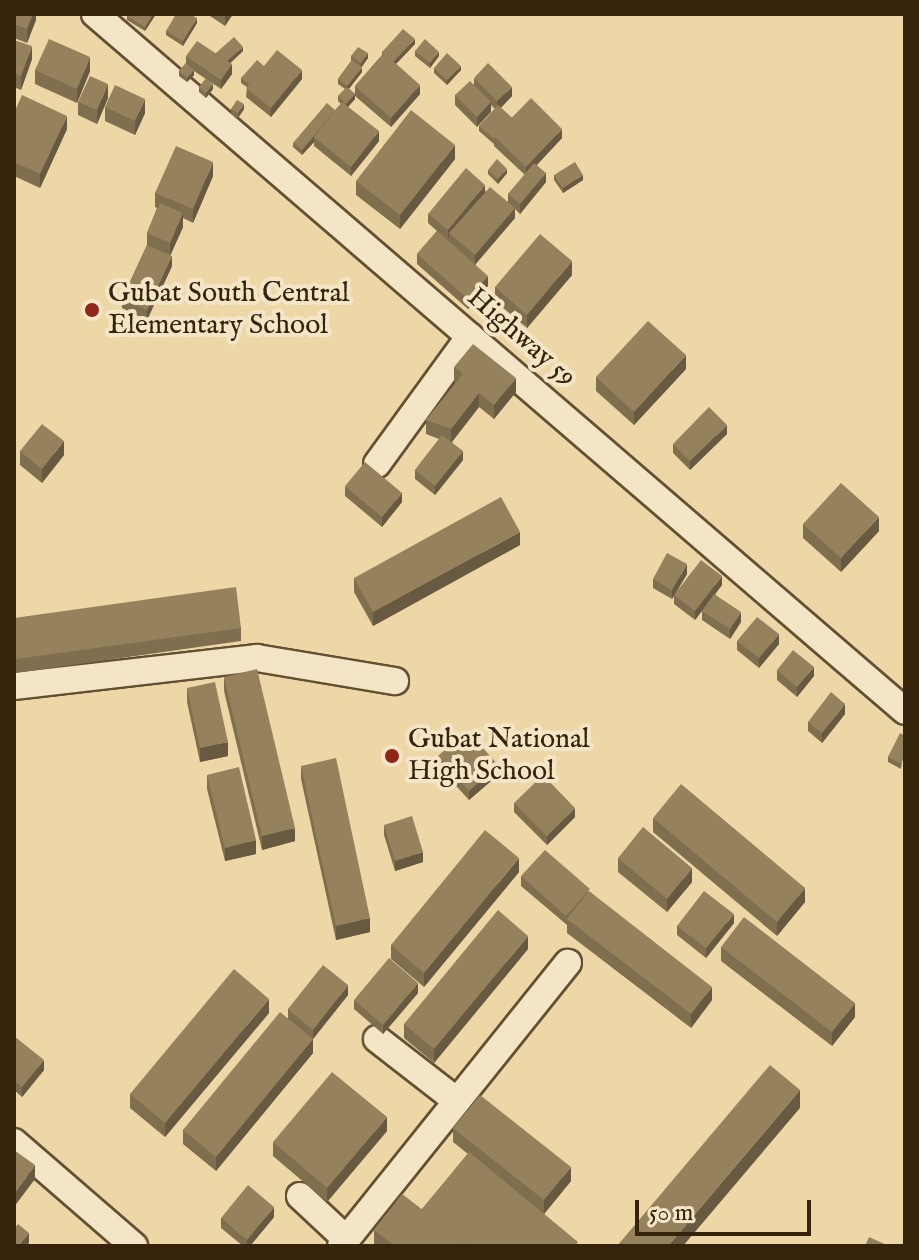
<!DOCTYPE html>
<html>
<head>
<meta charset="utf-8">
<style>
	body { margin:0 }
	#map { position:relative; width:919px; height:1260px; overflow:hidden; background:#edd7a7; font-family:"IM FELL English",serif }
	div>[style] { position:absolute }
	.roads { filter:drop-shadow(2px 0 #635032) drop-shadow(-2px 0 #635032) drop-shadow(0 2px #635032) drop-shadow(0 -2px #635032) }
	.minor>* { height:26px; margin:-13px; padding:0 13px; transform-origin:13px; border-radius:13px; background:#f3e5c6 }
	.wall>* { inset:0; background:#806f4f }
	.shaded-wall>* { inset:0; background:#685a40 }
	.building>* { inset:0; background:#95815c }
	.dots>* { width:22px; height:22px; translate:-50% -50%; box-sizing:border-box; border:4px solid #f3e5c6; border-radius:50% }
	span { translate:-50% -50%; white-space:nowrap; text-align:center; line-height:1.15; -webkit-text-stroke:8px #f3e5c6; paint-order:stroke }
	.poi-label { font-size:28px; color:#35230b }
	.left { translate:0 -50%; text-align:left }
	.street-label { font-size:28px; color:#35230b }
	.frame { position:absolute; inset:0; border:16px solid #35230b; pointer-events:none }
	.scale { position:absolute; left:635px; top:1200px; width:176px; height:36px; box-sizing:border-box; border:4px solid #35230b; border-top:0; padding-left:10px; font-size:24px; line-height:28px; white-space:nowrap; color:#35230b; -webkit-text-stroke:6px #f3e5c6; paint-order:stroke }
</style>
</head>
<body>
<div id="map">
	<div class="roads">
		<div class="minor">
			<div style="left:95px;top:14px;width:1069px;rotate:40.71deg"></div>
			<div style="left:377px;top:464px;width:158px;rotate:-54deg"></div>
			<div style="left:14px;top:686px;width:245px;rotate:-6.6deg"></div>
			<div style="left:257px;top:658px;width:140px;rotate:9.5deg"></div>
			<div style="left:377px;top:1039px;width:101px;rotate:37.8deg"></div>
			<div style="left:14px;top:1142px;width:159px;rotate:40.9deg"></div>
			<div style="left:300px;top:1196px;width:63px;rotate:43.1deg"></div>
			<div style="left:341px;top:1246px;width:363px;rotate:-51.3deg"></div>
		</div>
	</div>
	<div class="wall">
		<div style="clip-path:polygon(14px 14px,36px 14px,36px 20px,27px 43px,14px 38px)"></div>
		<div style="clip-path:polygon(156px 14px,145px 31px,127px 20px,127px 16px)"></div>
		<div style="clip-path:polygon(207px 14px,233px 14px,225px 26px)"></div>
		<div style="clip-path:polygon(197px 23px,183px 46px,166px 35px,166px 31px)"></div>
		<div style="clip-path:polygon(14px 40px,32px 59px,21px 90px,14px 87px)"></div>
		<div style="clip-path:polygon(415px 44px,396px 64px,420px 94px,391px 127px,355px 96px,355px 99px,348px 107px,379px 141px,351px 176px,314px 146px,314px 142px,302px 155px,293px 147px,293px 143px,335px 110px,341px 104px,338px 101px,338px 96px,345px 89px,338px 84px,338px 79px,351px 61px,351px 56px,368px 58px,361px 67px,362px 72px,349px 89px,355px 94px,355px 86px,382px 55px,382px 52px)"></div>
		<div style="clip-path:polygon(243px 51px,230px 63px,232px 74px,221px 89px,209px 81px,213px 89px,206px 98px,199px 92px,199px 87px,206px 79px,194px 71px,194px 75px,187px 82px,179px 76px,179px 71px,186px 63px,186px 56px)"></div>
		<div style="clip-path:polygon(415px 51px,439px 56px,430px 68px,415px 56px)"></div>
		<div style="clip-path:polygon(264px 66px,302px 79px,271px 117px,246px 97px,247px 87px,241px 83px,241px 78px)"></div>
		<div style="clip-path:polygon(434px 68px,461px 70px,447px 85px,434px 73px)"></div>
		<div style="clip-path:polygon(35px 70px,90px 71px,77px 103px,35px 84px)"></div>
		<div style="clip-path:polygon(474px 78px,512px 96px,501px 108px,512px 118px,562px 138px,537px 165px,546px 182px,520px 214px,515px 209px,515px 218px,475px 264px,488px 286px,468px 309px,417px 264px,417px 254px,437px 231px,428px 223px,428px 214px,485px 191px,508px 202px,508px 194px,525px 175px,494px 146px,494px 143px,494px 144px,479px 131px,479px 126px,495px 109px,491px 105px,477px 127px,455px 105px,455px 95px,474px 84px)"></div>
		<div style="clip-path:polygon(108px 98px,97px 124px,78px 115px,78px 102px)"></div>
		<div style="clip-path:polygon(105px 107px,145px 113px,135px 135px,105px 121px)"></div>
		<div style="clip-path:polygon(231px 109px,244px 109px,238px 118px,231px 114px)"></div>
		<div style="clip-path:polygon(14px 113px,67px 129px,40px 188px,14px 176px)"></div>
		<div style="clip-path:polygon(455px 159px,400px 229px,356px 195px,356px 181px)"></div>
		<div style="clip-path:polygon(488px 170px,507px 173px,498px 184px,488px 174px)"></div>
		<div style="clip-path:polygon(554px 175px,583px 180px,563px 193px,554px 180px)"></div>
		<div style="clip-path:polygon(213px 176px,193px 223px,183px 218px,183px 227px,170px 256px,172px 266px,147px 320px,122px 308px,122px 299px,147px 245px,147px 233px,157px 208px,155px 207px,155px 193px)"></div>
		<div style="clip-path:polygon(572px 275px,527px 328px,495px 301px,495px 287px)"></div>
		<div style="clip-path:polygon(454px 367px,516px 392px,494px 419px,479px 407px,452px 442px,463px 460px,435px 495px,415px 479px,415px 470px,439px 439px,426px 434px,426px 420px,456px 382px,454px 381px)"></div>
		<div style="clip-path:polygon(686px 369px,634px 425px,596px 391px,596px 377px)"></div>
		<div style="clip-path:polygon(727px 434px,690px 470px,673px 453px,673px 444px)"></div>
		<div style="clip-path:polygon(20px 451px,64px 455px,42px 483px,20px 465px)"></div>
		<div style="clip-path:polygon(345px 486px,402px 502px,382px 527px,345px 496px)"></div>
		<div style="clip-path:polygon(803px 524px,879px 531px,841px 572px,803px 538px)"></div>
		<div style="clip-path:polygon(520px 545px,373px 626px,354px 592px,354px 578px)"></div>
		<div style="clip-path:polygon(687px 574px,677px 591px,722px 585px,715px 594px,741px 622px,730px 639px,702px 620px,702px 611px,704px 608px,695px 620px,674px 604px,674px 596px,672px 599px,653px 588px,653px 579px)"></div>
		<div style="clip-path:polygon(14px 618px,241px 628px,241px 641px,16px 673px,14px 657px)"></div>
		<div style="clip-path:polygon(737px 641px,779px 644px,759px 668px,737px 650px)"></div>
		<div style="clip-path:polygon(777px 670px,814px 676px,797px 697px,777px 680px)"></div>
		<div style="clip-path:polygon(224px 677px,295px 841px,262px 850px,224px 691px)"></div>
		<div style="clip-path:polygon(187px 688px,228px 756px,200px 762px,187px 702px)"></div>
		<div style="clip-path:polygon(845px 714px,822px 743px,808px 731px,808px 722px)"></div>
		<div style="clip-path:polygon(905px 736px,901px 769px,888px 762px,888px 757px)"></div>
		<div style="clip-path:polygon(438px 756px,498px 775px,469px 800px,438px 766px)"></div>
		<div style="clip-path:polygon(301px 766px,370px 932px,336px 940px,301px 779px)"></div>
		<div style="clip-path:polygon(207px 775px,256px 854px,225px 861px,207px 789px)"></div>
		<div style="clip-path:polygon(514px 803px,575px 817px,547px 845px,514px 812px)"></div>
		<div style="clip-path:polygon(653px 818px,805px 902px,777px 936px,653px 832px)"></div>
		<div style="clip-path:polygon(384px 825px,423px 862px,395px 871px,384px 835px)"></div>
		<div style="clip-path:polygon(618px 858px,692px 882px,667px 912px,618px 872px)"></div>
		<div style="clip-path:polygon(519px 872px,424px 987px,391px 959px,391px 945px)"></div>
		<div style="clip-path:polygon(521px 876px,590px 892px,712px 1000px,691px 1028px,567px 933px,567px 925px,521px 886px)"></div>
		<div style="clip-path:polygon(734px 923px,706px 958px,677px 935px,677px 926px)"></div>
		<div style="clip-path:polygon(721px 947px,855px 1017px,832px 1046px,721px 961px)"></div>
		<div style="clip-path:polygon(528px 949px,434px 1063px,404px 1038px,404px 1024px)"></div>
		<div style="clip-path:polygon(418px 993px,383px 1034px,354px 1009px,354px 1000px)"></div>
		<div style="clip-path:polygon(348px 995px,313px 1039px,313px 1053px,216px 1171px,183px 1144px,183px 1130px,288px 1018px,288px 1009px)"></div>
		<div style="clip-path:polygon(269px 1013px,165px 1137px,130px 1108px,130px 1094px)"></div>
		<div style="clip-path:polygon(14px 1036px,44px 1070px,22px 1097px,14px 1090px)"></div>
		<div style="clip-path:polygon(453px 1128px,571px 1181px,544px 1214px,578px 1246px,377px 1246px,374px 1244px,374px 1230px,422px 1209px,468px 1154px,453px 1142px)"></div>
		<div style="clip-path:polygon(387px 1131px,327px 1202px,273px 1156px,273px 1142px)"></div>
		<div style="clip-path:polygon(274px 1217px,250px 1246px,243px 1246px,221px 1228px,221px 1218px)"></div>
	</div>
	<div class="shaded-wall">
		<div style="clip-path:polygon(33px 14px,36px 14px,36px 20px,27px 43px,27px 29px)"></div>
		<div style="clip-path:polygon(153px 14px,156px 14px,145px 31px,145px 27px)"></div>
		<div style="clip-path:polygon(226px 14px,233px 14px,225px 26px,225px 16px)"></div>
		<div style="clip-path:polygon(197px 18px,197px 23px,183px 46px,183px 41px)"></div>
		<div style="clip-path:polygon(415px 39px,415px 44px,393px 67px,393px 62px)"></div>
		<div style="clip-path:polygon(32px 46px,32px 59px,21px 90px,21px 76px)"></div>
		<div style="clip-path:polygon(243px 47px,243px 51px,225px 68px,225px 63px)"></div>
		<div style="clip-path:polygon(439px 52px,439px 56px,430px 68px,430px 63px)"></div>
		<div style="clip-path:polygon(368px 53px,368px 58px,361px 68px,361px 63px)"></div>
		<div style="clip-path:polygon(90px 57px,90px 71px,77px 103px,77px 89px)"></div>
		<div style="clip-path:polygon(232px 64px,232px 74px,221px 89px,221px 80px)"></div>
		<div style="clip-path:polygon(461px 66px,461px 70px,447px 85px,447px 80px)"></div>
		<div style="clip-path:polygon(362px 68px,362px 72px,347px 91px,347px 86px)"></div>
		<div style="clip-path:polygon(194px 70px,194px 75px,187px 82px,187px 78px)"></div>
		<div style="clip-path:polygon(302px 70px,302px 79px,271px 117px,271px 108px)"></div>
		<div style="clip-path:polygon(108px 84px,108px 98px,97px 124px,97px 110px)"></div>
		<div style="clip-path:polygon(213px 84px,213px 89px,206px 98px,206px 93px)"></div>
		<div style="clip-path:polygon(420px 85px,420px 94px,391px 127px,391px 118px)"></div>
		<div style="clip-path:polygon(512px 87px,512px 96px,497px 111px,497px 101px)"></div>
		<div style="clip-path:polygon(355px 94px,355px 99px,346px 109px,346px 104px)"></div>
		<div style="clip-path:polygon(145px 99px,145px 113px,135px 135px,135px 121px)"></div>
		<div style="clip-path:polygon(491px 102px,491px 112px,477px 127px,477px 117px)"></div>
		<div style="clip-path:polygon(244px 104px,244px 109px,238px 118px,238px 113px)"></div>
		<div style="clip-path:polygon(67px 116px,67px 129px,40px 188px,40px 174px)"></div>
		<div style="clip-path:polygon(562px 129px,562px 138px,526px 176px,526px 167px)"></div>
		<div style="clip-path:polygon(379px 131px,379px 141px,351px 176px,351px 167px)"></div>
		<div style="clip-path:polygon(314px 137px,314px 142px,302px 155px,302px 150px)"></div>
		<div style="clip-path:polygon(455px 145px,455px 159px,400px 229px,400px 215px)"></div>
		<div style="clip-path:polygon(213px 162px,213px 176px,193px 223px,193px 209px)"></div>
		<div style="clip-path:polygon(507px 169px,507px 173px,498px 184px,498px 179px)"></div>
		<div style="clip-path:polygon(546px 173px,546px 182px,520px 214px,520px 204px)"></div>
		<div style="clip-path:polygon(583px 175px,583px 180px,563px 193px,563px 188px)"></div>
		<div style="clip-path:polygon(485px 185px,485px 194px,449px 233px,449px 237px,448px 239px,448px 230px)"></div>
		<div style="clip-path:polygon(515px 208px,515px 218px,475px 265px,475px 255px)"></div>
		<div style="clip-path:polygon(183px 213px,183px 227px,170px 256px,170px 243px)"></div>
		<div style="clip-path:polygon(172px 256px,172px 266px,147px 320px,147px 310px)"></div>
		<div style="clip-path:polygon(572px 261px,572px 275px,527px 328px,527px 315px)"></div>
		<div style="clip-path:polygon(488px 276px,488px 286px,468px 309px,468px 299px)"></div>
		<div style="clip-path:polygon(686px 355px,686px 369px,634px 425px,634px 412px)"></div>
		<div style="clip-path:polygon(516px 378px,516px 392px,494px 419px,494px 405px)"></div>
		<div style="clip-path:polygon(479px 393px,479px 407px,451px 443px,451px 429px)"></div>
		<div style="clip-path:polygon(727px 425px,727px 434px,690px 470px,690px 461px)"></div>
		<div style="clip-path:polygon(64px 441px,64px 455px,42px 483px,42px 469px)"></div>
		<div style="clip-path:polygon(463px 451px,463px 460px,435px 495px,435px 486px)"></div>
		<div style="clip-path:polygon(402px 493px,402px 502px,382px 527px,382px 517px)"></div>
		<div style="clip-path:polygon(879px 517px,879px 531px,841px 572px,841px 558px)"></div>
		<div style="clip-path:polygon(520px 532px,520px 545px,373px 626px,373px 612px)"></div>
		<div style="clip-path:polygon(687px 564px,687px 574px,672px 599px,672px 590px)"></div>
		<div style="clip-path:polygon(722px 576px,722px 585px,695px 620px,695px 611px)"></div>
		<div style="clip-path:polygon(741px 612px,741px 622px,730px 639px,730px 629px)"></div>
		<div style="clip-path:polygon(779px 634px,779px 644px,759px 668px,759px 658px)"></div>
		<div style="clip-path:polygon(814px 667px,814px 676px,797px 697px,797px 687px)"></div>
		<div style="clip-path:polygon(845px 704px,845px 714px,822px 743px,822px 733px)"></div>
		<div style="clip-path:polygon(228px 742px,228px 756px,200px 762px,200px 748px)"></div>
		<div style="clip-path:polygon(498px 765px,498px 775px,469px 800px,469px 791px)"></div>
		<div style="clip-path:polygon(575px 808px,575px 817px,547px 845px,547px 836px)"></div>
		<div style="clip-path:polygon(295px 828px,295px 841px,262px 850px,262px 836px)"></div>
		<div style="clip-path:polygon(256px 840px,256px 854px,225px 861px,225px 848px)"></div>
		<div style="clip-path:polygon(423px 852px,423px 862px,395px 871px,395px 861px)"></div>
		<div style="clip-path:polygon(519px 858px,519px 872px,424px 987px,424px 973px)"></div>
		<div style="clip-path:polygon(692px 868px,692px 882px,667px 912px,667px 899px)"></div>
		<div style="clip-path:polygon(805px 888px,805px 902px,777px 936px,777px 922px)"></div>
		<div style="clip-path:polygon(734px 914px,734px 923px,706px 958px,706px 948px)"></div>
		<div style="clip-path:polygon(370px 918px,370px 932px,336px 940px,336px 926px)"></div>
		<div style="clip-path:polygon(528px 936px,528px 949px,434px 1063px,434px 1049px)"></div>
		<div style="clip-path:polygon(418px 983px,418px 993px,383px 1034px,383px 1025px)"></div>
		<div style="clip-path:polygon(348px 985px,348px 995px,313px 1039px,313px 1030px)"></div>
		<div style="clip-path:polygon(712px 987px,712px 1000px,691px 1028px,691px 1014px)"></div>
		<div style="clip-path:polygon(269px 999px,269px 1013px,165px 1137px,165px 1123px)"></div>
		<div style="clip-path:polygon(855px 1003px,855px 1017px,832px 1046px,832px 1032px)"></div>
		<div style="clip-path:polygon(313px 1039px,313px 1053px,216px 1171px,216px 1157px)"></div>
		<div style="clip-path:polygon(44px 1060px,44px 1070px,22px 1097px,22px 1087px)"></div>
		<div style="clip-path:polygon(800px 1090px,800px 1108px,683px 1246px,668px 1246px)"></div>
		<div style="clip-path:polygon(387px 1117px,387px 1131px,327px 1202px,327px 1188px)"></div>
		<div style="clip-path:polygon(35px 1165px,35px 1179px,14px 1207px,14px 1194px)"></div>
		<div style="clip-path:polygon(571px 1167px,571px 1181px,544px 1214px,544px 1200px)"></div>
		<div style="clip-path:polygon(274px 1207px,274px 1217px,250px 1246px,247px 1246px,247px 1240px)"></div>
		<div style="clip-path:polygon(29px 1233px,29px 1243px,26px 1246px,18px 1246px)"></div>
	</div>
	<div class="building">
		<div style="clip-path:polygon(14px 14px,33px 14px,27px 29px,14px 24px)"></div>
		<div style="clip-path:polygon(128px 14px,153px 14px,145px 27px,127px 16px)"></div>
		<div style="clip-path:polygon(176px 14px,190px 14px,197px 18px,183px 41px,166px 31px)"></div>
		<div style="clip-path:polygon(403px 29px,415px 39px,393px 62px,382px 52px)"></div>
		<div style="clip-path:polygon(234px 37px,243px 47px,227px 61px,216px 53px)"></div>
		<div style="clip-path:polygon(49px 39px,90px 57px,77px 89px,35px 70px)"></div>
		<div style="clip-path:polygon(425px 39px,439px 52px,430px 63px,415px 51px)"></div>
		<div style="clip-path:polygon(14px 40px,32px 46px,21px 76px,14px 73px)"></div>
		<div style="clip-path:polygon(197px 41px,232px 64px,221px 80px,186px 56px)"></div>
		<div style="clip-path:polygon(358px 47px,368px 53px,361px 63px,351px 56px)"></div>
		<div style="clip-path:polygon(277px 50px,302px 70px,271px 108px,246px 88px)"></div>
		<div style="clip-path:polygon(384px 53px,420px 85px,391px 118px,355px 86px)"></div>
		<div style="clip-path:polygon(447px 53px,461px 66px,447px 80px,434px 68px)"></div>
		<div style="clip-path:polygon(257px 60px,264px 66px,249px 84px,241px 78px)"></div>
		<div style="clip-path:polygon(352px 60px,362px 68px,347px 86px,338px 79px)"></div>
		<div style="clip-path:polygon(186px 63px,194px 70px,187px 78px,179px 71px)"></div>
		<div style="clip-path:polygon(488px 63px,512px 87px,497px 101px,474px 78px)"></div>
		<div style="clip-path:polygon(90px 76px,108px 84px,97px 110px,78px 102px)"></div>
		<div style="clip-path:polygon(206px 78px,213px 84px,206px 93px,199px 87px)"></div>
		<div style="clip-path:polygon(470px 81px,491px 102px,477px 117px,455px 95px)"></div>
		<div style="clip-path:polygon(115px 85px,145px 99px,135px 121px,105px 107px)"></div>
		<div style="clip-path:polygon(347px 87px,355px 94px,346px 104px,338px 96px)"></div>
		<div style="clip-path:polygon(22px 95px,67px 116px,40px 174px,14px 162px,14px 113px)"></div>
		<div style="clip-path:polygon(531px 98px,562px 129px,526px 167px,494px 136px)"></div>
		<div style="clip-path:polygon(237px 100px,244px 104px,238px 113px,231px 109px)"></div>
		<div style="clip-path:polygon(342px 102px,379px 131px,351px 167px,314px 137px)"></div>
		<div style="clip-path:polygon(327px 103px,335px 110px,302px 150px,293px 143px)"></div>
		<div style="clip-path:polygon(498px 105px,512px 118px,494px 136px,495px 137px,494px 139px,479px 126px)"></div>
		<div style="clip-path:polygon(411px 110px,455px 145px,400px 215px,356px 181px)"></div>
		<div style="clip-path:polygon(176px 146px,213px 162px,193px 209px,155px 193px)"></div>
		<div style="clip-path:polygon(497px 159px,507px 169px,498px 179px,488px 170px)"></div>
		<div style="clip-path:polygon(575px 162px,583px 175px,563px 188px,554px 175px)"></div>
		<div style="clip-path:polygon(534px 163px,546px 173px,520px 204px,508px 194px)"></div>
		<div style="clip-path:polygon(466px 168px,485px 185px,448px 230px,428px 214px)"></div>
		<div style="clip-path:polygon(490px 187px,515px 208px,475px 255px,449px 233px)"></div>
		<div style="clip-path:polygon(160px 203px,183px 213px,170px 243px,147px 233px)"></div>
		<div style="clip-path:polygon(437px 231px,488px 276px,468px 299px,417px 254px)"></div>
		<div style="clip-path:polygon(540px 234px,572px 261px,527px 315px,495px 287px)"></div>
		<div style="clip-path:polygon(147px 245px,172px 256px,147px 310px,122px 299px)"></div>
		<div style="clip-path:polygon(648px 321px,686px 355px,634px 412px,596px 377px)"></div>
		<div style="clip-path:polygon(473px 344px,516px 378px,494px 405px,479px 393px,451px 429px,426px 420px,463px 374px,454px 367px)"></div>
		<div style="clip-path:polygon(709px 407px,727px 425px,690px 461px,673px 444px)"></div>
		<div style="clip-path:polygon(42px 424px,64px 441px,42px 469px,20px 451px)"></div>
		<div style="clip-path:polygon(442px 435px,463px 451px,435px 486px,415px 470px)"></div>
		<div style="clip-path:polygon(365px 462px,402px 493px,382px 517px,345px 486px)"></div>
		<div style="clip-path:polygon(841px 483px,879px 517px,841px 558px,803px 524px)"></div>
		<div style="clip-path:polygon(501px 497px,520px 532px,373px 612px,354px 578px)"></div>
		<div style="clip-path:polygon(667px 553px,687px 564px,672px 590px,653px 579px)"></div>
		<div style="clip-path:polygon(701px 560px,722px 576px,695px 611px,674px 595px)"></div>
		<div style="clip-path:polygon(236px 587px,241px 628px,16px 659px,14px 643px,14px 618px)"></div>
		<div style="clip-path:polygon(714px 594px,741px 612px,730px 629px,702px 611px)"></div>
		<div style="clip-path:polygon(757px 617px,779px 634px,759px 658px,737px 641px)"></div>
		<div style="clip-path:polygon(793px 650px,814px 667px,797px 687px,777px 670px)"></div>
		<div style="clip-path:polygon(257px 669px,295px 828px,262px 836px,224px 677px)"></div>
		<div style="clip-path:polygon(215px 682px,228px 742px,200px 748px,187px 688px)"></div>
		<div style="clip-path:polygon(831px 692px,845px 704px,822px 733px,808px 722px)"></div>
		<div style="clip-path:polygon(467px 730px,498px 765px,469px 791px,438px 756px)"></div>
		<div style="clip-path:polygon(900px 733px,905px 736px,905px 755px,901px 764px,888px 757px)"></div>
		<div style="clip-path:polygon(336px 758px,370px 918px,336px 926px,301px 766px)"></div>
		<div style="clip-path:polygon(239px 767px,256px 840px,225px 848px,207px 775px)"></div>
		<div style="clip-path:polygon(543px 775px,575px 808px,547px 836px,514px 803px)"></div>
		<div style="clip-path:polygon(681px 784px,805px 888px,777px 922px,653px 818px)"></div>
		<div style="clip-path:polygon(412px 816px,423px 852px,395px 861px,384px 825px)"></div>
		<div style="clip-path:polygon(643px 827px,692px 868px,667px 899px,618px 858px)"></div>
		<div style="clip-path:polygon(485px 830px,519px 858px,424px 973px,391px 945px)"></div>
		<div style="clip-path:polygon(545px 850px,590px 889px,566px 916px,521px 876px)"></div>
		<div style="clip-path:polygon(589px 891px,712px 987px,691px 1014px,567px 919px)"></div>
		<div style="clip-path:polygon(704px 891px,734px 914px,706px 948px,677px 926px)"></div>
		<div style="clip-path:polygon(498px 910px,528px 936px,434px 1049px,404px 1024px)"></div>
		<div style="clip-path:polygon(744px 917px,855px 1003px,832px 1032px,721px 947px)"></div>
		<div style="clip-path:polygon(389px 958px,418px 983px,383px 1025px,354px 1000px)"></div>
		<div style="clip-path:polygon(323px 965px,348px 985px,313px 1030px,288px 1009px)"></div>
		<div style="clip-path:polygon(234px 969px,269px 999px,165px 1123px,130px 1094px)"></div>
		<div style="clip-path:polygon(280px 1012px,313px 1039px,216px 1157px,183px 1130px)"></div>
		<div style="clip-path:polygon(14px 1036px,44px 1060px,22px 1087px,14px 1080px)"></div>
		<div style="clip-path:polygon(770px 1065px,800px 1090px,668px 1246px,617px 1246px)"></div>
		<div style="clip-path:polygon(332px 1072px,387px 1117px,327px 1188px,273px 1142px)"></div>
		<div style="clip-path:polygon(480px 1095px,571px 1167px,544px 1200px,453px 1128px)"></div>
		<div style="clip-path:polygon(14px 1150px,35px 1165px,14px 1194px)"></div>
		<div style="clip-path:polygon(469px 1152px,578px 1242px,575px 1246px,470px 1246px,422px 1209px)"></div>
		<div style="clip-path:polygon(248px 1185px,274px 1207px,247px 1240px,221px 1218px)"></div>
		<div style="clip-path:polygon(402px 1194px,470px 1246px,395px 1246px,374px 1230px)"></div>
		<div style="clip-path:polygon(18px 1224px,29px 1233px,18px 1246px,14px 1246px,14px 1229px)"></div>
		<div style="clip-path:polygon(869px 1237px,889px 1246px,865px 1246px)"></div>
	</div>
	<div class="dots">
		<div style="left:92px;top:310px;background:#8f2418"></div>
		<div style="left:392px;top:756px;background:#8f2418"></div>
	</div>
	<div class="poi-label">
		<span class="left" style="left:108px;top:310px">Gubat South Central<br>Elementary School</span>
		<span class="left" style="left:408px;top:756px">Gubat National<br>High School</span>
	</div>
	<div class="street-label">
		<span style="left:521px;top:338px;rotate:41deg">Highway 59</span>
	</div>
	<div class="frame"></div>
	<div class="scale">50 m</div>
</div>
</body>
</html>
